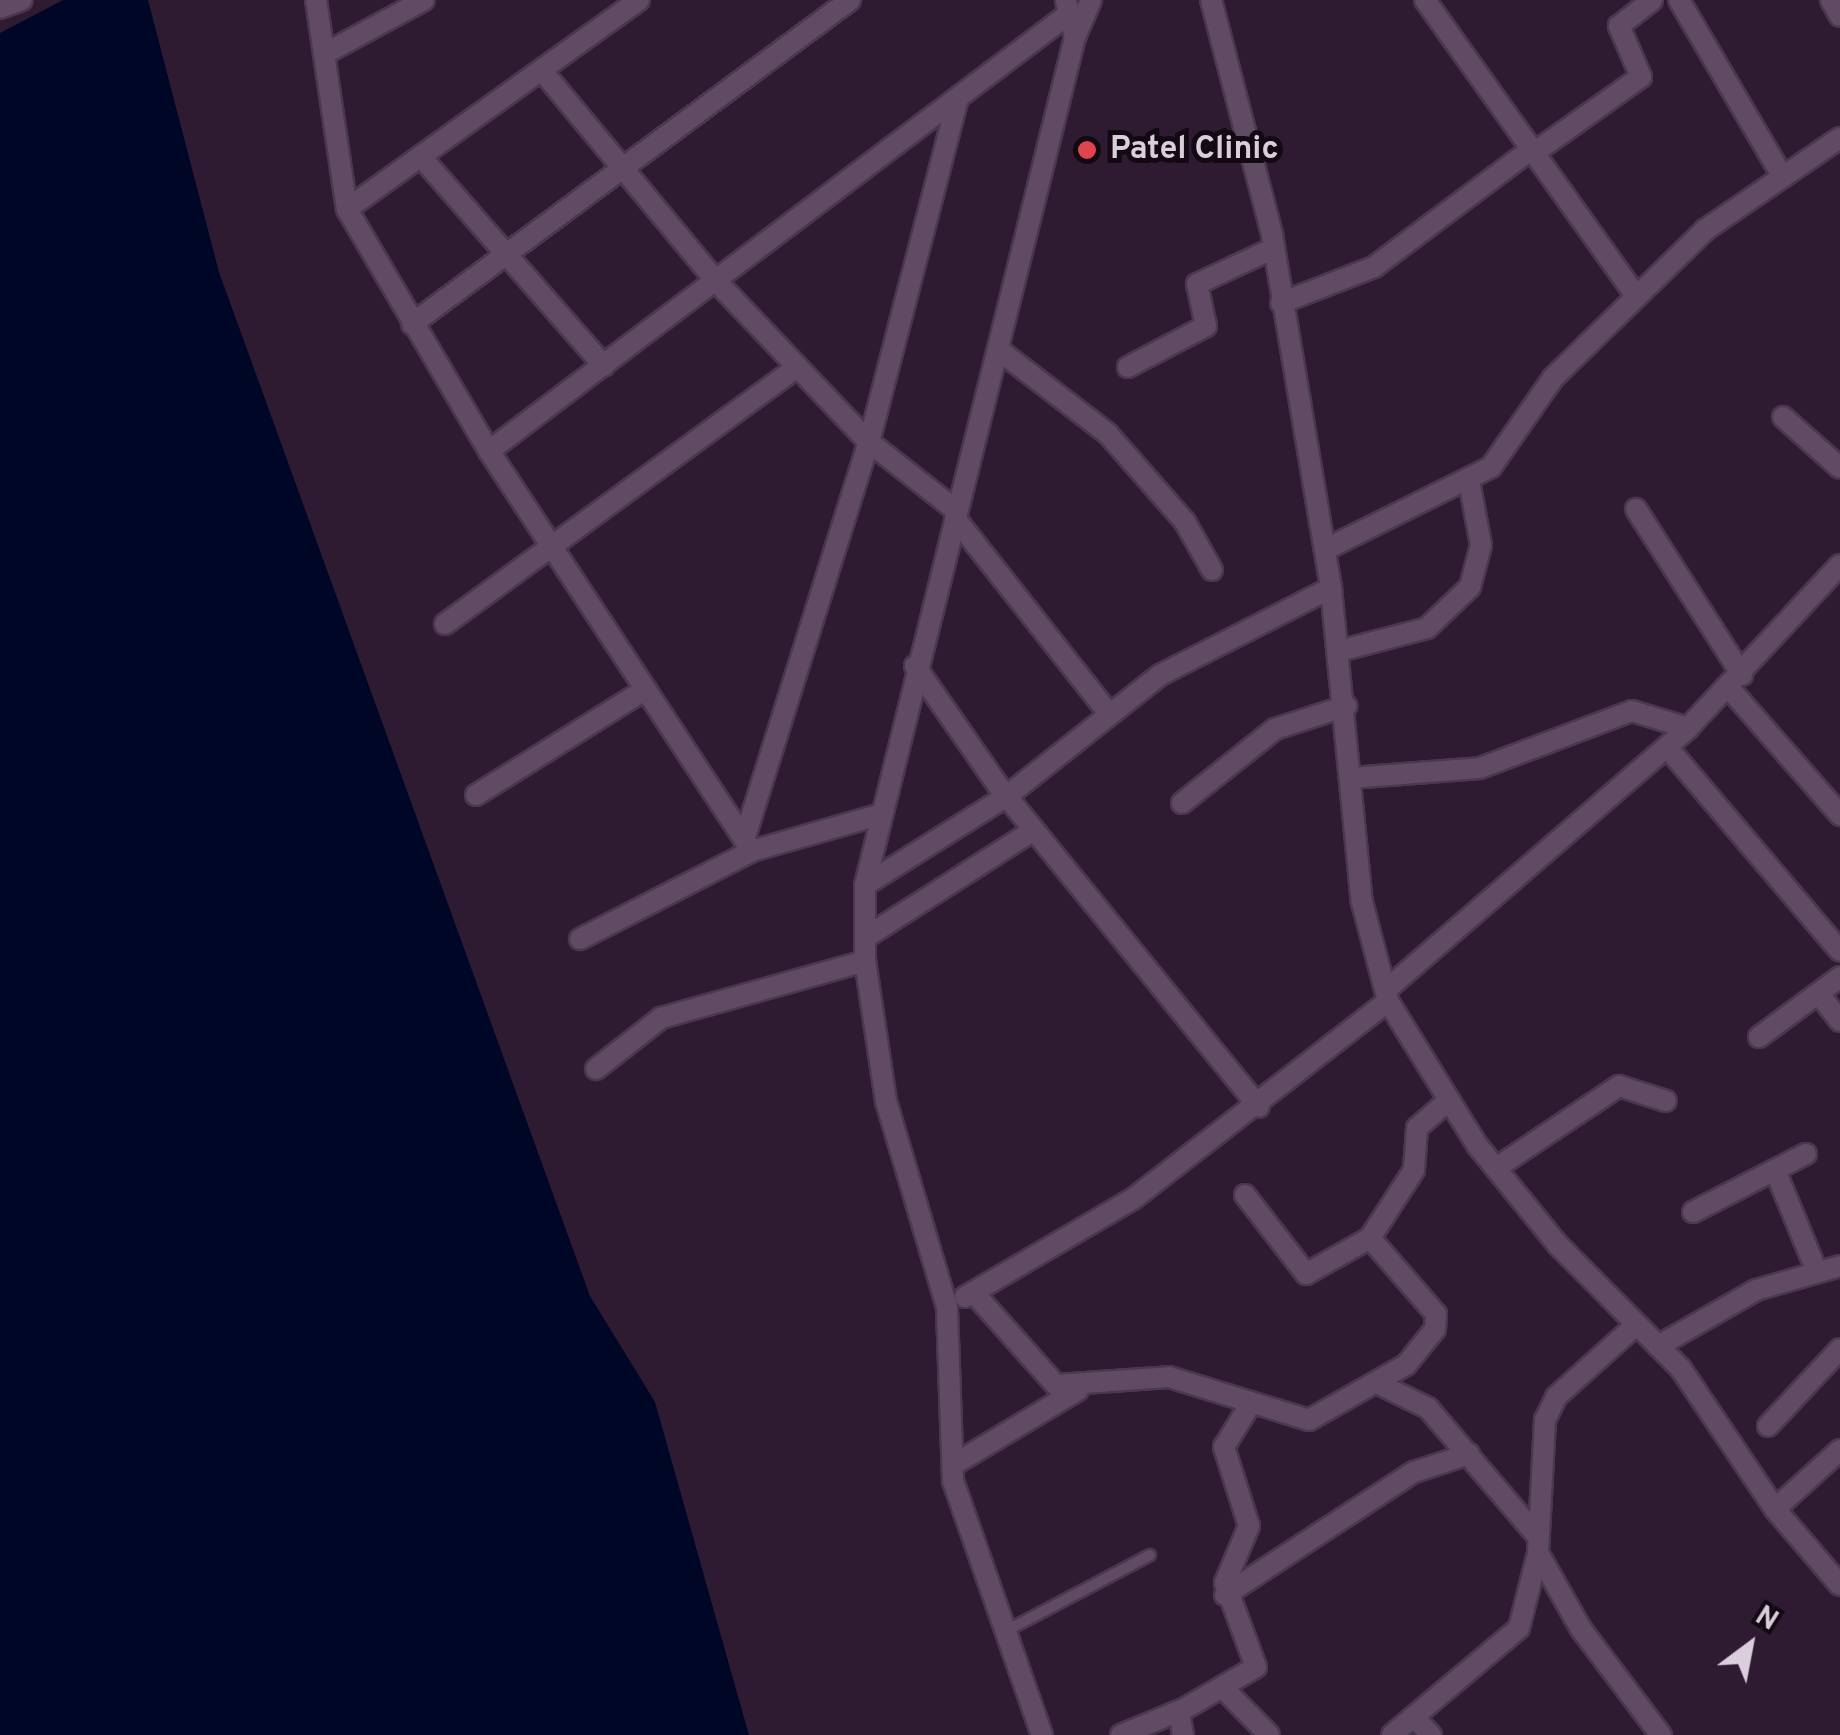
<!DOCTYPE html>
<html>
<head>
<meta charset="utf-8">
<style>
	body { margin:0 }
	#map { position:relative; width:1840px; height:1735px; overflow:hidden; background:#2f1b31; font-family:Overpass,sans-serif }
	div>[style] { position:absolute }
	.water>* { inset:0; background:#000726 }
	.roads { filter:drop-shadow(2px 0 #49394c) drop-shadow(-2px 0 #49394c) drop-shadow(0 2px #49394c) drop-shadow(0 -2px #49394c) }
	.lane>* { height:10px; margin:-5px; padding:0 5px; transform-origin:5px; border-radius:5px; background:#614a64 }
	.street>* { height:20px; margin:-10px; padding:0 10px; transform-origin:10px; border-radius:10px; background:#614a64 }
	.dots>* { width:28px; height:28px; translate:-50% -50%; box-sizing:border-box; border:5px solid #120913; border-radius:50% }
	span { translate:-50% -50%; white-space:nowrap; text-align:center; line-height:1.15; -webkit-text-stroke:10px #120913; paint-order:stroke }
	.poi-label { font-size:32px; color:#dacddc; font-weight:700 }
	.left { translate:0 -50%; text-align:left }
	.north { position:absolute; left:1700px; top:1595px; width:100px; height:100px; -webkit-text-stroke:8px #120913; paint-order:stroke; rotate:32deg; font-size:28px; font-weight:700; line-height:40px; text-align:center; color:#dacddc }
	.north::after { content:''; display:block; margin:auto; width:35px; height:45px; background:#dacddc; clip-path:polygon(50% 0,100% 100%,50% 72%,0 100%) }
</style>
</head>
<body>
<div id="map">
	<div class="water">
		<div style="clip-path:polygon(63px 0,148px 0,219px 272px,590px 1296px,655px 1402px,749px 1735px,0 1735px,0 33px)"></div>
	</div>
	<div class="roads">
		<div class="lane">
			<div style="left:1004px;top:1632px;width:165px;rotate:-27.8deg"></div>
		</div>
		<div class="street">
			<div style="left:316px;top:0;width:211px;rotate:81.6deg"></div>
			<div style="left:347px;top:209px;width:281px;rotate:59.6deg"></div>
			<div style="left:489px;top:451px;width:479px;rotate:56.7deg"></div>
			<div style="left:1211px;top:0;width:243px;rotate:75.4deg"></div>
			<div style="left:1272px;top:235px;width:358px;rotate:80.5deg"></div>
			<div style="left:1331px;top:588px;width:316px;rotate:84.4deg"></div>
			<div style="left:1362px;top:902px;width:102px;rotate:75.3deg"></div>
			<div style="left:1388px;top:1001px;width:169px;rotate:58.3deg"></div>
			<div style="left:1477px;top:1145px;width:129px;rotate:51deg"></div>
			<div style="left:1558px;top:1245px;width:175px;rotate:45.2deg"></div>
			<div style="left:1681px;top:1369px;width:169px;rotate:56.1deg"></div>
			<div style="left:1775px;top:1509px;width:100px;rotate:49.5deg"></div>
			<div style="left:1425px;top:0;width:364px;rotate:54.5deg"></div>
			<div style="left:1679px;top:0;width:202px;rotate:59.6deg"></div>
			<div style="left:1831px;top:0;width:18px;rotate:61deg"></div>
			<div style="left:0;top:8px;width:23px;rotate:-20deg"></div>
			<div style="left:1075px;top:37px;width:40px;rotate:-66.6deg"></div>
			<div style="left:326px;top:53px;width:111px;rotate:-28.4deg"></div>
			<div style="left:544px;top:73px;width:270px;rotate:50.4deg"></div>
			<div style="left:716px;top:281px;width:222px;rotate:46.5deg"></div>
			<div style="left:869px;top:442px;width:112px;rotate:38.1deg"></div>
			<div style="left:1535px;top:152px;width:130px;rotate:-35.3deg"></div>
			<div style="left:1641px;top:77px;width:56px;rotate:-113.3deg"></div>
			<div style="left:1619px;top:26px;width:42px;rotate:-38.2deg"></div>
			<div style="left:422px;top:158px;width:276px;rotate:48.8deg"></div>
			<div style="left:347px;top:209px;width:359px;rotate:-35.6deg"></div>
			<div style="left:1281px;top:303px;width:100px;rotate:-21.2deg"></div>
			<div style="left:1374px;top:267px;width:197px;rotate:-36.8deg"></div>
			<div style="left:412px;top:324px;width:545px;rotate:-36.49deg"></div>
			<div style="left:1000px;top:351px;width:136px;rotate:37.5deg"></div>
			<div style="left:1108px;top:434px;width:117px;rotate:48.8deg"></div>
			<div style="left:1185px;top:522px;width:55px;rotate:60.6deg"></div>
			<div style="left:1128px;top:367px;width:88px;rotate:-27.7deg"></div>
			<div style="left:1206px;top:326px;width:43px;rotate:-102.1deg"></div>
			<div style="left:1197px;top:284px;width:85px;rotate:-25.1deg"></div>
			<div style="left:1783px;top:417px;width:76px;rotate:41.8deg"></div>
			<div style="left:489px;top:451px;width:728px;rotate:-37.01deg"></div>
			<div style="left:1636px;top:509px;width:197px;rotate:57.4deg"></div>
			<div style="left:955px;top:518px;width:246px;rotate:51.8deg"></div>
			<div style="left:1326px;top:549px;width:184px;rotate:-26.4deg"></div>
			<div style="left:1491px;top:467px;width:108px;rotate:-55.1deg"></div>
			<div style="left:1553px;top:378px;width:212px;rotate:-44.2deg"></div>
			<div style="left:1705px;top:230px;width:163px;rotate:-34.3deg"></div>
			<div style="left:445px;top:624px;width:436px;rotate:-36.1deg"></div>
			<div style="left:1339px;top:651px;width:91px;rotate:-14.6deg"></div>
			<div style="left:1427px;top:628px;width:59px;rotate:-43.6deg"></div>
			<div style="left:1470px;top:587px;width:43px;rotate:-75.3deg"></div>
			<div style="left:1481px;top:545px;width:65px;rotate:-100.6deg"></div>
			<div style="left:915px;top:666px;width:147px;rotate:55.2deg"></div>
			<div style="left:999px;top:787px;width:412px;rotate:50.9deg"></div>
			<div style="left:1729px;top:688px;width:169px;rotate:48.8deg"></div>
			<div style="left:1667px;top:747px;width:267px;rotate:49.7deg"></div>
			<div style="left:1351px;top:778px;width:129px;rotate:-4.4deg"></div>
			<div style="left:1480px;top:768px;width:162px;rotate:-20.6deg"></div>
			<div style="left:1632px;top:711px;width:59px;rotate:16.9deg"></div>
			<div style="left:476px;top:795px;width:200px;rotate:-31.9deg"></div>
			<div style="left:1182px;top:803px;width:119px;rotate:-38.5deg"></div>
			<div style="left:1275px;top:729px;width:75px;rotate:-17.9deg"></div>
			<div style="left:744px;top:840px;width:417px;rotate:-72.6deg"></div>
			<div style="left:869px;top:442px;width:351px;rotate:-75.5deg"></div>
			<div style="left:865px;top:885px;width:168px;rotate:-32.1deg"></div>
			<div style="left:1007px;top:796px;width:195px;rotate:-38.3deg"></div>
			<div style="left:1160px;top:675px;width:192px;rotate:-27deg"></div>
			<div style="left:866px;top:937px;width:199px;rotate:-32.5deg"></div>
			<div style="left:580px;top:939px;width:193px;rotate:-27.1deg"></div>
			<div style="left:752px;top:851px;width:131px;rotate:-15.9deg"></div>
			<div style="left:1386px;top:990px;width:400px;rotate:-40.9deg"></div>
			<div style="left:1688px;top:728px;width:223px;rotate:-47deg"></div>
			<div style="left:1819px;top:994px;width:34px;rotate:52deg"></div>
			<div style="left:1759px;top:1037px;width:101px;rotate:-36.5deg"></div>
			<div style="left:596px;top:1069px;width:83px;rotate:-38.1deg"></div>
			<div style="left:661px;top:1018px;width:212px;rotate:-15.6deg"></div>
			<div style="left:1496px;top:1168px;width:148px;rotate:-33.7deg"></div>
			<div style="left:1619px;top:1086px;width:49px;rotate:17.7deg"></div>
			<div style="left:1775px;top:1170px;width:110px;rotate:67.6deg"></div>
			<div style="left:1245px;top:1195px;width:100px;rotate:52.3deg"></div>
			<div style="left:1306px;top:1274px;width:73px;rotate:-29.4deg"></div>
			<div style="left:1693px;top:1212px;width:127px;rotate:-27.2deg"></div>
			<div style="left:973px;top:1292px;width:125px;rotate:48.3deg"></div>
			<div style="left:1056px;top:1385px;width:113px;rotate:-4deg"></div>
			<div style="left:1169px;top:1377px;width:146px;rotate:17.1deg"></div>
			<div style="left:1309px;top:1420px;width:112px;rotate:-29.6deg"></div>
			<div style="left:1406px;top:1365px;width:46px;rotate:-51.1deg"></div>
			<div style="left:1435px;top:1329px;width:15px;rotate:-86deg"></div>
			<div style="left:1436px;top:1314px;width:101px;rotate:-131deg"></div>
			<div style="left:1370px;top:1238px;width:81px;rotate:-57.1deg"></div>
			<div style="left:1414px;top:1170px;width:42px;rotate:-85.9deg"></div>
			<div style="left:1417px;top:1128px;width:41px;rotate:-41.1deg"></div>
			<div style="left:965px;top:1297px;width:194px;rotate:-30.3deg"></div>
			<div style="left:1133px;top:1199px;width:323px;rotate:-37.8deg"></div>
			<div style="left:1658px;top:1346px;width:113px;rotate:-29.7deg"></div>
			<div style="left:1756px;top:1290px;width:87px;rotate:-15.9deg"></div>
			<div style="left:1379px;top:1384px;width:55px;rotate:26.1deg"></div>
			<div style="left:1428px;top:1408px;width:170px;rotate:49.5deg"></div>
			<div style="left:1768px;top:1426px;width:105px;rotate:-46.9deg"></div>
			<div style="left:953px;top:1465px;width:146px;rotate:-31deg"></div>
			<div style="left:1775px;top:1509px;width:88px;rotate:-42.2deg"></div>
			<div style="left:1538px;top:1553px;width:87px;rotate:60.5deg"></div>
			<div style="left:1581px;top:1629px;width:133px;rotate:53deg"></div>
			<div style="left:1225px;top:1595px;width:225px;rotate:-33.1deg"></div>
			<div style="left:1414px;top:1472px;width:58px;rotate:-18.1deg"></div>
			<div style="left:1222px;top:1687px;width:67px;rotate:45.6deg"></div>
			<div style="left:1414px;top:1717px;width:25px;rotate:47deg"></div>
			<div style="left:1042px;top:1735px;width:269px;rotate:-109.3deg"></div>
			<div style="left:953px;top:1481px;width:174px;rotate:-92deg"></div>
			<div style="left:947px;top:1307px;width:215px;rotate:-106.5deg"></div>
			<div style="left:886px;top:1101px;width:142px;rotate:-98.5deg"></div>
			<div style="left:865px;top:961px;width:76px;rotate:-90deg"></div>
			<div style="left:865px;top:885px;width:874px;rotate:-76.09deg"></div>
			<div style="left:1075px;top:37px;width:38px;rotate:-104deg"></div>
			<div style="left:1121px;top:1735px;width:65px;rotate:-22.6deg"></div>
			<div style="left:1183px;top:1735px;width:23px;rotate:-100deg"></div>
			<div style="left:1179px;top:1712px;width:89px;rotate:-30.3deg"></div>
			<div style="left:1256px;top:1667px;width:90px;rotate:-110.3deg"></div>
			<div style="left:1225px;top:1583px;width:62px;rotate:-67.2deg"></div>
			<div style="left:1249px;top:1526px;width:83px;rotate:-107.6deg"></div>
			<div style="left:1224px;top:1447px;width:46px;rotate:-58.4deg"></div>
			<div style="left:1392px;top:1735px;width:166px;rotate:-40.1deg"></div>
			<div style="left:1519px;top:1628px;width:77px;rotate:-75.8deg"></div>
			<div style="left:1538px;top:1553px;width:133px;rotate:-87deg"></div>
			<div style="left:1545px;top:1420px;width:25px;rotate:-64deg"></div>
			<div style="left:1556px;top:1397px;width:108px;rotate:-42deg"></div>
		</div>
	</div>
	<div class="dots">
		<div style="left:1087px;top:150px;background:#e0444e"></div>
	</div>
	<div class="poi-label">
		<span class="left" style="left:1110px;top:150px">Patel Clinic</span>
	</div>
	<div class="north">N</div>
</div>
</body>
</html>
